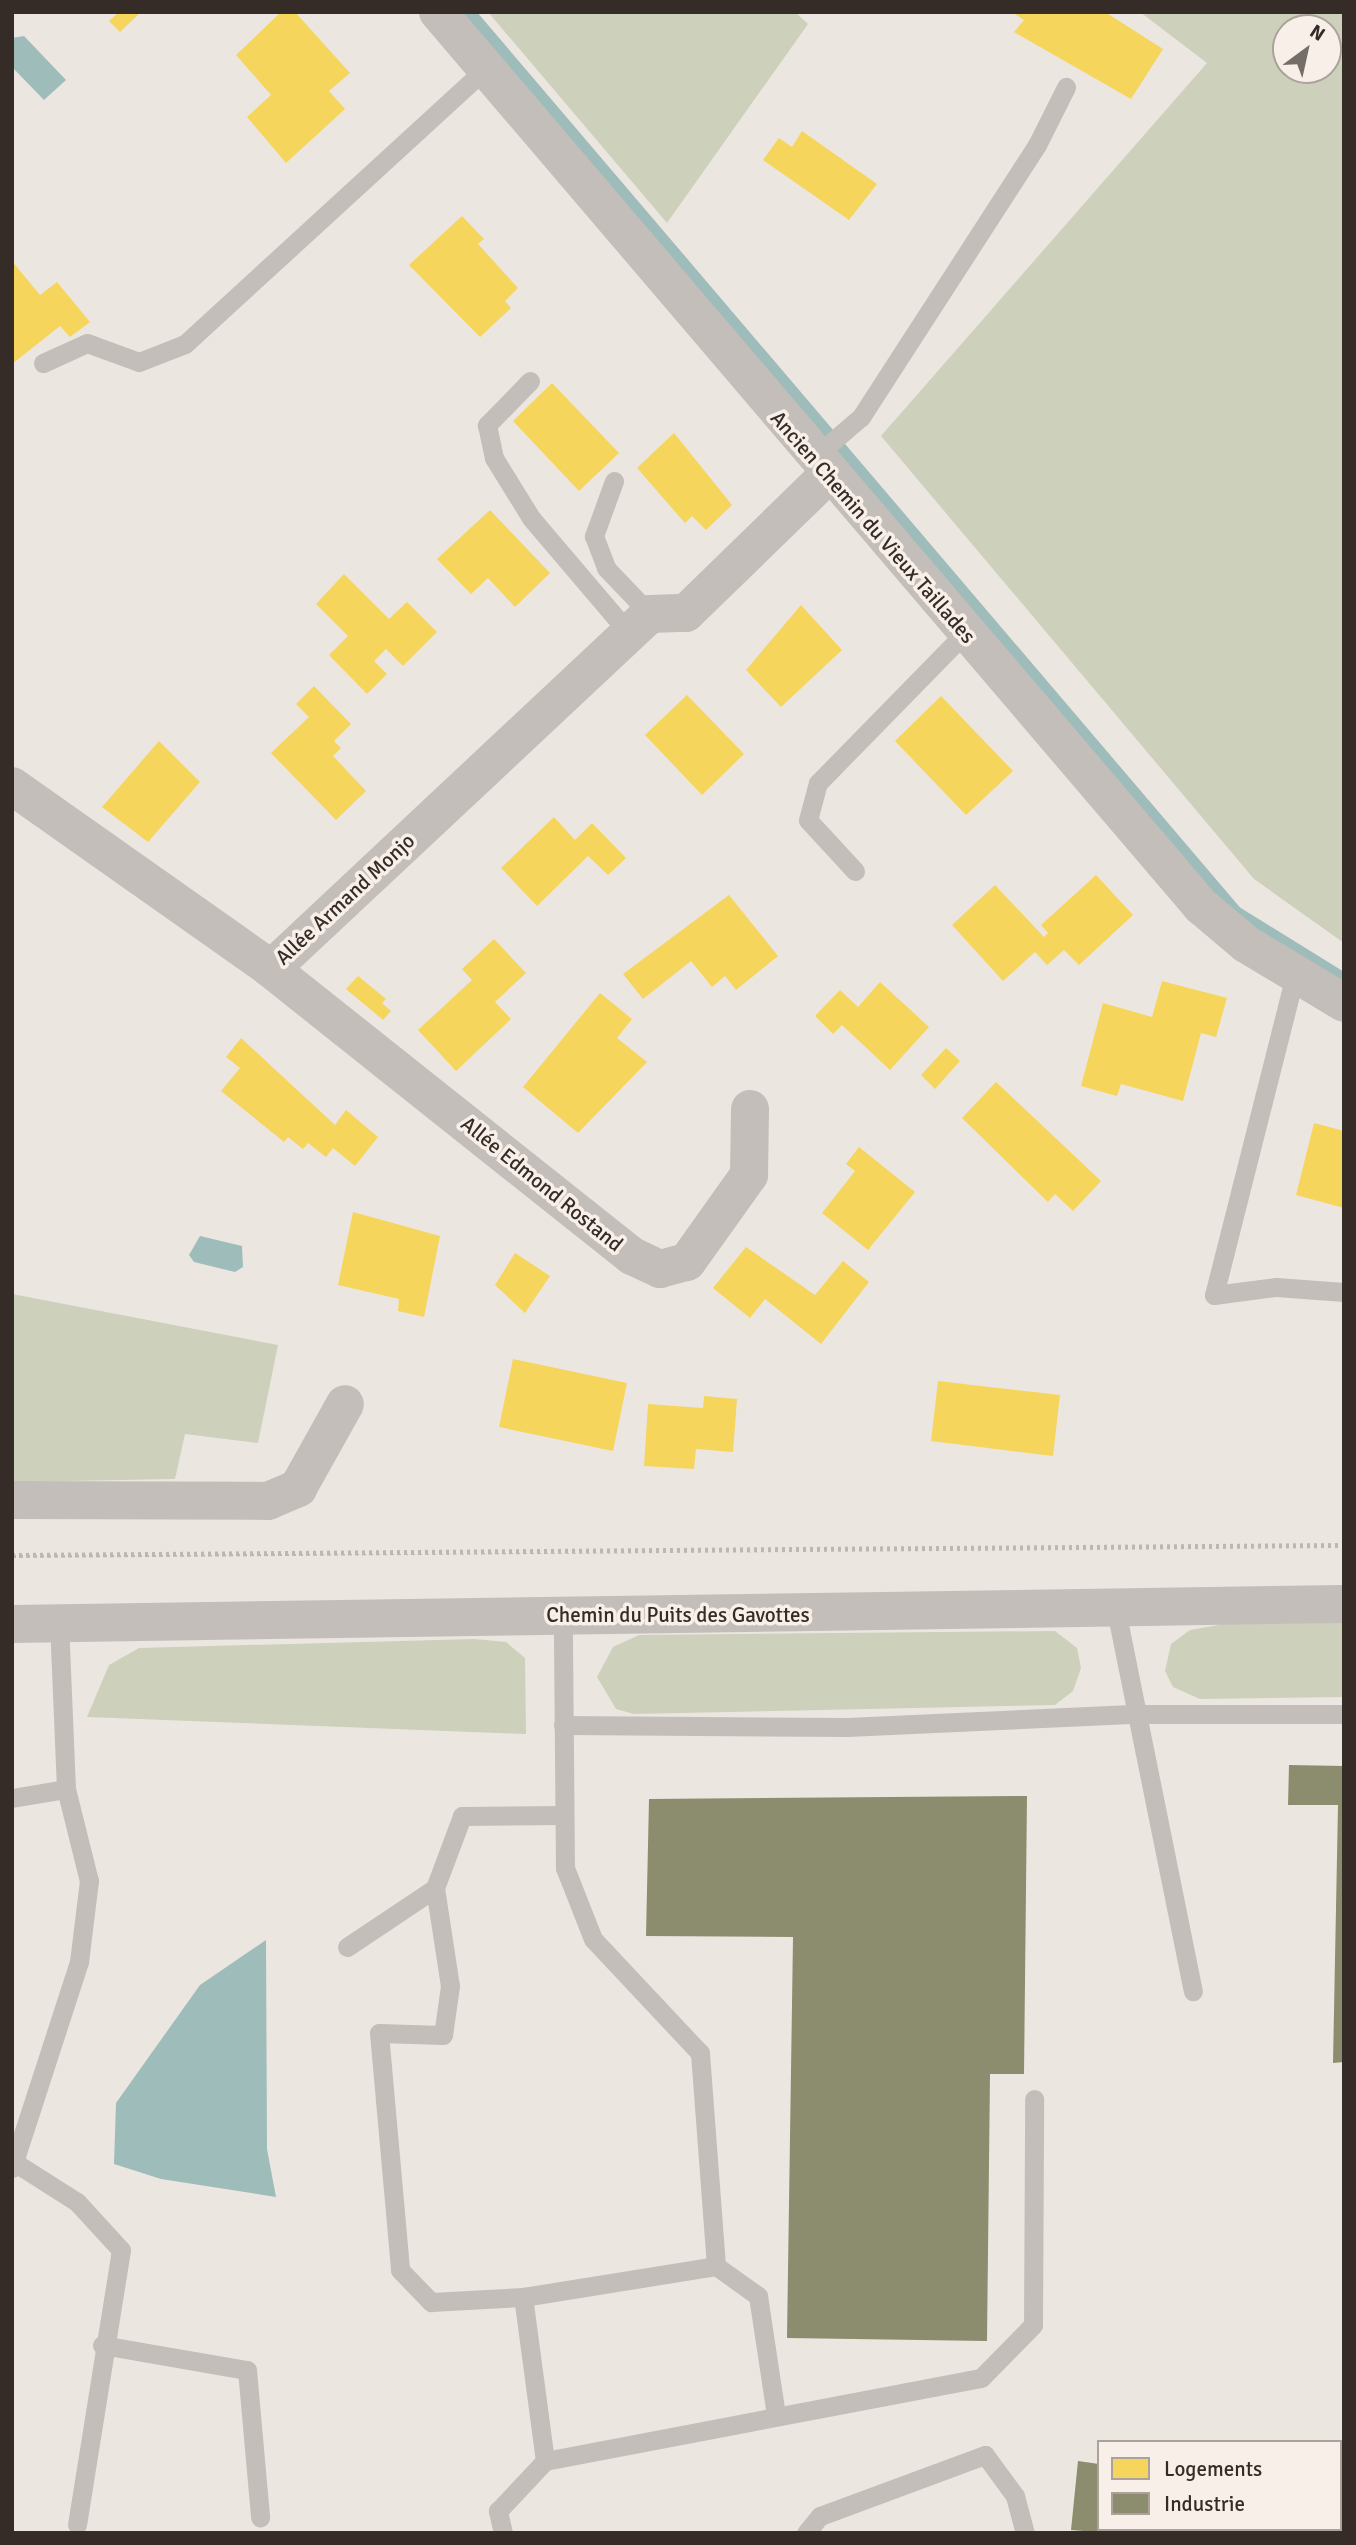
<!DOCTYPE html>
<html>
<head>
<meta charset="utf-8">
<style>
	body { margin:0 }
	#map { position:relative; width:1356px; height:2545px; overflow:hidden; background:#ece6e0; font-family:Signika,sans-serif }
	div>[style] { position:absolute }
	.green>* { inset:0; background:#cdd0bb }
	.water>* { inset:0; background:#9ebcba }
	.homes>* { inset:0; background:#f6d55c }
	.industry>* { inset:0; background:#8c8c6e }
	.stream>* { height:12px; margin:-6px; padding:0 6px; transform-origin:6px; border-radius:6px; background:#9ebcba }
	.path>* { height:4.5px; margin-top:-2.25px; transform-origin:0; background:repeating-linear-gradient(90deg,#bdb7b2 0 3.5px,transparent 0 7px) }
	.lane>* { height:19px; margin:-9.5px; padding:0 9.5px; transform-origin:9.5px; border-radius:9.5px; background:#c4beba }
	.street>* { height:38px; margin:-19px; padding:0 19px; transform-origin:19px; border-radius:19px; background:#c4beba }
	span { translate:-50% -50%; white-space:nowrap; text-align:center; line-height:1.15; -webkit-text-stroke:7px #f8f0e8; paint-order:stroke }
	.street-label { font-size:21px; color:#352c28 }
	.frame { position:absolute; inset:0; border:14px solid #352c28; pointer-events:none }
	.legend { position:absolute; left:1097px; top:2440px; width:245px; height:91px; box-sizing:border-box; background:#f8f0e8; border:2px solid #aaa29b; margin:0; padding:9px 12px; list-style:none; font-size:21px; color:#352c28 }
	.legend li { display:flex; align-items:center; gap:14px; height:35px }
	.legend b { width:35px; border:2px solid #aaa29b }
	.north { position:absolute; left:1272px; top:14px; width:70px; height:70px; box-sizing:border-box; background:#f8f0e8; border:2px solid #aaa29b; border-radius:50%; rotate:33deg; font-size:19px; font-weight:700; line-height:28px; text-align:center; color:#352c28 }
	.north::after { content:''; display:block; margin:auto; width:24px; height:32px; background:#756d68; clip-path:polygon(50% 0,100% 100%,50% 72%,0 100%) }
</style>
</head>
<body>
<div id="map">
	<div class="green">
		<div style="clip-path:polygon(488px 12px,795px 12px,808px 24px,667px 223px)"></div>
		<div style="clip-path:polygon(evenodd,1140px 12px,1344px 12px,1344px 943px,1254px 879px,881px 436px,1207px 63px,1140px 12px,1328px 28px,1328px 70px,1286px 70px,1286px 28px,1328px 28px)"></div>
		<div style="clip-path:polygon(12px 1294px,278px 1345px,258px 1443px,185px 1434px,175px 1479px,12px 1482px)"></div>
		<div style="clip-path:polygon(1230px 1623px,1344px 1623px,1344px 1697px,1200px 1699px,1173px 1687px,1165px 1671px,1171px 1644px,1190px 1630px)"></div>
		<div style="clip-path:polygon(1055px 1631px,1077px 1648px,1081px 1668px,1073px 1691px,1055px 1705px,634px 1714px,616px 1709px,597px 1677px,613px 1647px,639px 1635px)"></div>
		<div style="clip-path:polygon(474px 1639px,506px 1642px,525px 1658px,526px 1734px,87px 1717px,109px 1665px,139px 1648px)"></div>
	</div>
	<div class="water">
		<div style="clip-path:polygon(24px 36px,66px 80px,44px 100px,12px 67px,12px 38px)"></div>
		<div style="clip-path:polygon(200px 1236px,242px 1246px,243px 1267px,235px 1272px,194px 1262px,189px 1255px)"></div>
		<div style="clip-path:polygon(266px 1940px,267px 2149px,276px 2197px,161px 2179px,114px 2164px,116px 2103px,200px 1985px)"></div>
	</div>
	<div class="homes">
		<div style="clip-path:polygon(119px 12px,141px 12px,120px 32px,109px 21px)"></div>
		<div style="clip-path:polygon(281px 12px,295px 12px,350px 73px,329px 91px,345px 109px,286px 163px,247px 117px,271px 95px,236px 55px)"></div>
		<div style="clip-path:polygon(1012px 12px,1105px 12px,1163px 49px,1131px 99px,1014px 32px,1024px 20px)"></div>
		<div style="clip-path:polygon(802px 131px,877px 184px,849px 220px,763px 160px,779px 138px,792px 147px)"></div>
		<div style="clip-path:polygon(462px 216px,484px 239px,478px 244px,518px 288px,505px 301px,511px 308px,480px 337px,409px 265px)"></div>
		<div style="clip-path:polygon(12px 261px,40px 295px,57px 282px,90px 322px,70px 337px,60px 326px,12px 364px)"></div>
		<div style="clip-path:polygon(552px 383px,619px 453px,579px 491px,513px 421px)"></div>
		<div style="clip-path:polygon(674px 433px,732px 505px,706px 530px,692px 516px,685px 523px,637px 468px)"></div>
		<div style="clip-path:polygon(490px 510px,550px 573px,515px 607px,488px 578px,471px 594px,437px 559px)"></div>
		<div style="clip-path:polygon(344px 574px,389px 619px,407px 602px,437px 632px,403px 666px,386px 649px,374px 661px,387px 674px,367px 694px,329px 655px,348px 636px,316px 604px)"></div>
		<div style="clip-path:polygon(801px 605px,842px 650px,781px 707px,746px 670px)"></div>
		<div style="clip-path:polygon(314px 686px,351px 724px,334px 741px,341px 748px,333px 756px,366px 791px,336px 820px,271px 753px,309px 717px,296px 704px)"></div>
		<div style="clip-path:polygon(687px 695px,744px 754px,702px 795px,645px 735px)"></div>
		<div style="clip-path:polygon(941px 696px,1013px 771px,966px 815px,895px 741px)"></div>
		<div style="clip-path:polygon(159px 741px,200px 782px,148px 842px,102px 807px)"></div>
		<div style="clip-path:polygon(554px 817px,575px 840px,592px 823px,626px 858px,608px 875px,588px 856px,537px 906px,501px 868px)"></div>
		<div style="clip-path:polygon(1096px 875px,1133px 915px,1079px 965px,1064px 950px,1047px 965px,1035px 952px,1003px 981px,952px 925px,995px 885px,1044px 937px,1048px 933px,1041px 925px)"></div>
		<div style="clip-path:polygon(729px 895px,778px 956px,736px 990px,725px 976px,712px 987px,691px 961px,643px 999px,623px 974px)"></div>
		<div style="clip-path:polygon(494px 939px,526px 973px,495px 1002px,511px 1019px,456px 1071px,418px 1030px,472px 980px,462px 969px)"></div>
		<div style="clip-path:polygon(358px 976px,386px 999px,382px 1003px,391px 1011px,383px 1020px,346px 989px)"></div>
		<div style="clip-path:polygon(1162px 981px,1227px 998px,1216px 1037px,1201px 1033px,1183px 1101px,1121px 1084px,1117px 1096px,1081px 1086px,1103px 1003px,1152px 1017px)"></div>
		<div style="clip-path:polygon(880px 982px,929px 1027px,890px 1070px,842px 1025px,833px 1034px,815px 1016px,840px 990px,858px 1007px)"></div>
		<div style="clip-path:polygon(600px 993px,632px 1019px,617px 1038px,647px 1062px,578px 1133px,523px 1087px)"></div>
		<div style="clip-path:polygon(241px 1038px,335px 1125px,346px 1110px,378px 1137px,355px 1166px,333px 1148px,326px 1157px,308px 1143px,303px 1149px,288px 1137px,284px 1142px,221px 1091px,240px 1068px,226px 1057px)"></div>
		<div style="clip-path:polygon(946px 1048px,960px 1061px,935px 1089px,921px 1075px)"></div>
		<div style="clip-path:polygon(996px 1082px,1101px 1181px,1073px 1211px,1055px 1194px,1048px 1202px,962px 1118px)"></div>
		<div style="clip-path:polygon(1314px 1123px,1344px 1131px,1344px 1208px,1296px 1195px)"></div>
		<div style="clip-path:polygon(859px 1147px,915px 1192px,868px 1250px,822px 1213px,855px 1171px,846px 1164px)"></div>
		<div style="clip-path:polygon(353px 1212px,440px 1236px,424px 1317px,398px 1311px,399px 1299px,338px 1285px)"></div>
		<div style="clip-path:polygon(746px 1247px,815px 1295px,843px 1261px,869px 1282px,821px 1344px,765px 1299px,750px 1318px,713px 1288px)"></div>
		<div style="clip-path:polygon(515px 1253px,550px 1276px,525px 1313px,495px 1285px)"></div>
		<div style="clip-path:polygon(513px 1359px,627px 1383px,613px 1451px,499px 1427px)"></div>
		<div style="clip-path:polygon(938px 1381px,1060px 1395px,1053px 1456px,931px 1441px)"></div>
		<div style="clip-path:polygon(704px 1396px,737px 1399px,733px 1452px,696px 1449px,694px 1469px,644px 1466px,648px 1404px,703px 1408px)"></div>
	</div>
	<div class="industry">
		<div style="clip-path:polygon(1289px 1765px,1344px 1766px,1344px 2062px,1333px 2063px,1338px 1805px,1288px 1805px)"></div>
		<div style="clip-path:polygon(1027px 1796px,1024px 2074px,990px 2074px,987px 2341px,787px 2338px,793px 1937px,646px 1936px,649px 1799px)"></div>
		<div style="clip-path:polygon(1078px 2461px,1099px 2464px,1099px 2529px,1109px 2533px,1071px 2530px)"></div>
	</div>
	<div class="stream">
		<div style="left:469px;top:12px;width:1182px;rotate:49.56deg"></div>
		<div style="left:1236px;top:912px;width:127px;rotate:31.8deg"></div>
	</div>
	<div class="path">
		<div style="left:12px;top:1555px;width:1332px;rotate:-0.43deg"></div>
	</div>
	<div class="lane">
		<div style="left:43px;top:363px;width:48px;rotate:-24.4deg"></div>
		<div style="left:87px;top:343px;width:55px;rotate:20.1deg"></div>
		<div style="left:139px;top:362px;width:49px;rotate:-21.4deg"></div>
		<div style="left:185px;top:344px;width:406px;rotate:-42.5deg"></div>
		<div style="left:530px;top:381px;width:62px;rotate:134.3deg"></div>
		<div style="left:487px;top:425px;width:34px;rotate:78deg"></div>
		<div style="left:494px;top:458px;width:70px;rotate:58.3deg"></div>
		<div style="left:531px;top:518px;width:151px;rotate:49.6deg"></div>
		<div style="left:813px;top:458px;width:63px;rotate:-40.5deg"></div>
		<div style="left:861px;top:417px;width:324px;rotate:-57.1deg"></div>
		<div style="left:1037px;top:145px;width:65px;rotate:-63.4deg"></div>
		<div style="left:614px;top:481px;width:59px;rotate:110deg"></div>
		<div style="left:594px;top:536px;width:34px;rotate:69deg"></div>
		<div style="left:606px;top:568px;width:64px;rotate:46.3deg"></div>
		<div style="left:855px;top:871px;width:69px;rotate:-132.7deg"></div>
		<div style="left:808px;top:820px;width:38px;rotate:-75deg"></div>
		<div style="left:818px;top:783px;width:210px;rotate:-45.6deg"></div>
		<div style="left:1295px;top:975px;width:330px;rotate:104.2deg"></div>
		<div style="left:1214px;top:1295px;width:63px;rotate:-7.4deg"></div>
		<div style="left:1276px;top:1287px;width:68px;rotate:4.2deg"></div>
		<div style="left:1115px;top:1605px;width:394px;rotate:78.6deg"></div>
		<div style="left:563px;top:1725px;width:284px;rotate:0.4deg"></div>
		<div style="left:847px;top:1727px;width:290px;rotate:-2.6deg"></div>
		<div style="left:1137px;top:1714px;width:207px"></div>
		<div style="left:12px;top:1798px;width:55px;rotate:-9.5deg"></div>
		<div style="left:66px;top:1789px;width:165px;rotate:-92.4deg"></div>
		<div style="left:435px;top:1888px;width:99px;rotate:81.3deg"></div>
		<div style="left:450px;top:1986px;width:49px;rotate:98.1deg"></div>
		<div style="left:443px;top:2035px;width:64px;rotate:-178.2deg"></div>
		<div style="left:379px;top:2033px;width:238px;rotate:84.9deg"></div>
		<div style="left:400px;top:2270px;width:45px;rotate:45.9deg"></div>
		<div style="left:431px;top:2302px;width:92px;rotate:-3.1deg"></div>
		<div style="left:347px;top:1947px;width:106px;rotate:-33.8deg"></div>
		<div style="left:435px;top:1888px;width:77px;rotate:-69.4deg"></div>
		<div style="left:462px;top:1816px;width:102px;rotate:-0.6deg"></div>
		<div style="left:14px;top:2162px;width:75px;rotate:32.4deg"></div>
		<div style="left:77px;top:2202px;width:65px;rotate:47.5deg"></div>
		<div style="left:121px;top:2250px;width:278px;rotate:99.1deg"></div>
		<div style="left:12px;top:2168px;width:217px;rotate:-72deg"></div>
		<div style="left:79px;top:1962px;width:82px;rotate:-83deg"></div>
		<div style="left:89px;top:1881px;width:95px;rotate:-104deg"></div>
		<div style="left:716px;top:2266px;width:52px;rotate:35.5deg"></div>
		<div style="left:758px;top:2296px;width:120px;rotate:81.4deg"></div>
		<div style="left:102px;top:2345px;width:147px;rotate:9.8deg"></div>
		<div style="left:247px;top:2370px;width:148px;rotate:84.9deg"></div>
		<div style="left:545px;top:2461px;width:165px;rotate:-97.6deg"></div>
		<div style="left:523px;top:2297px;width:195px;rotate:-9.1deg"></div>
		<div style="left:716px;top:2266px;width:214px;rotate:-94.3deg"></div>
		<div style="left:700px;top:2053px;width:156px;rotate:-133.2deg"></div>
		<div style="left:593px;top:1939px;width:76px;rotate:-111.5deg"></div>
		<div style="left:565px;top:1868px;width:253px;rotate:-90.5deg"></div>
		<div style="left:503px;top:2533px;width:23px;rotate:-103deg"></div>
		<div style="left:498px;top:2511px;width:69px;rotate:-46.8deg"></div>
		<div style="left:545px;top:2461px;width:444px;rotate:-10.8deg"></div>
		<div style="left:981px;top:2378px;width:74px;rotate:-45.5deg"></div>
		<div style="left:1033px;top:2325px;width:226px;rotate:-89.7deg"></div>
		<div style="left:806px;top:2533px;width:22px;rotate:-51deg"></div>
		<div style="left:820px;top:2516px;width:176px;rotate:-20.3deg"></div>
		<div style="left:985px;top:2455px;width:51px;rotate:53.8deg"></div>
		<div style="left:1015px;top:2496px;width:38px;rotate:75deg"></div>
	</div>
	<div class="street">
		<div style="left:438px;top:12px;width:1175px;rotate:49.52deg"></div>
		<div style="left:1201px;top:906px;width:59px;rotate:40.2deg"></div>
		<div style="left:1246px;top:944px;width:114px;rotate:31deg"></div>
		<div style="left:12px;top:786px;width:317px;rotate:35.2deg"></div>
		<div style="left:271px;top:969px;width:519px;rotate:-43.13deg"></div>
		<div style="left:650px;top:614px;width:36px;rotate:-2deg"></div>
		<div style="left:686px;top:613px;width:198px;rotate:-44.2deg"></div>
		<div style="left:271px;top:969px;width:461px;rotate:38.5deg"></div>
		<div style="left:632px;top:1256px;width:31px;rotate:25deg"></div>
		<div style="left:660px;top:1269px;width:28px;rotate:-15deg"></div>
		<div style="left:687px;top:1262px;width:107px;rotate:-54.5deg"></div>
		<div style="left:749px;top:1175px;width:66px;rotate:-89.1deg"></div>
		<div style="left:12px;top:1500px;width:256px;rotate:0.2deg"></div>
		<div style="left:268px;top:1501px;width:33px;rotate:-23deg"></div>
		<div style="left:298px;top:1488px;width:96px;rotate:-60.8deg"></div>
		<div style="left:12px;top:1624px;width:1332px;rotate:-0.86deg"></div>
		<div style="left:1344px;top:2497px;width:17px;rotate:90deg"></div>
	</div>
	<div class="street-label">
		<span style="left:873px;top:527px;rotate:49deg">Ancien Chemin du Vieux Taillades</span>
		<span style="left:345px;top:899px;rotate:-43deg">Allée Armand Monjo</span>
		<span style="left:542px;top:1184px;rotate:39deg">Allée Edmond Rostand</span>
		<span style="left:678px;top:1615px">Chemin du Puits des Gavottes</span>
	</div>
	<div class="frame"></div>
	<ul class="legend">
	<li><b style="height:19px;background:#f6d55c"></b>Logements</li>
	<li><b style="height:19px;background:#8c8c6e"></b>Industrie</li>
	</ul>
	<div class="north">N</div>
</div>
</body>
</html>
